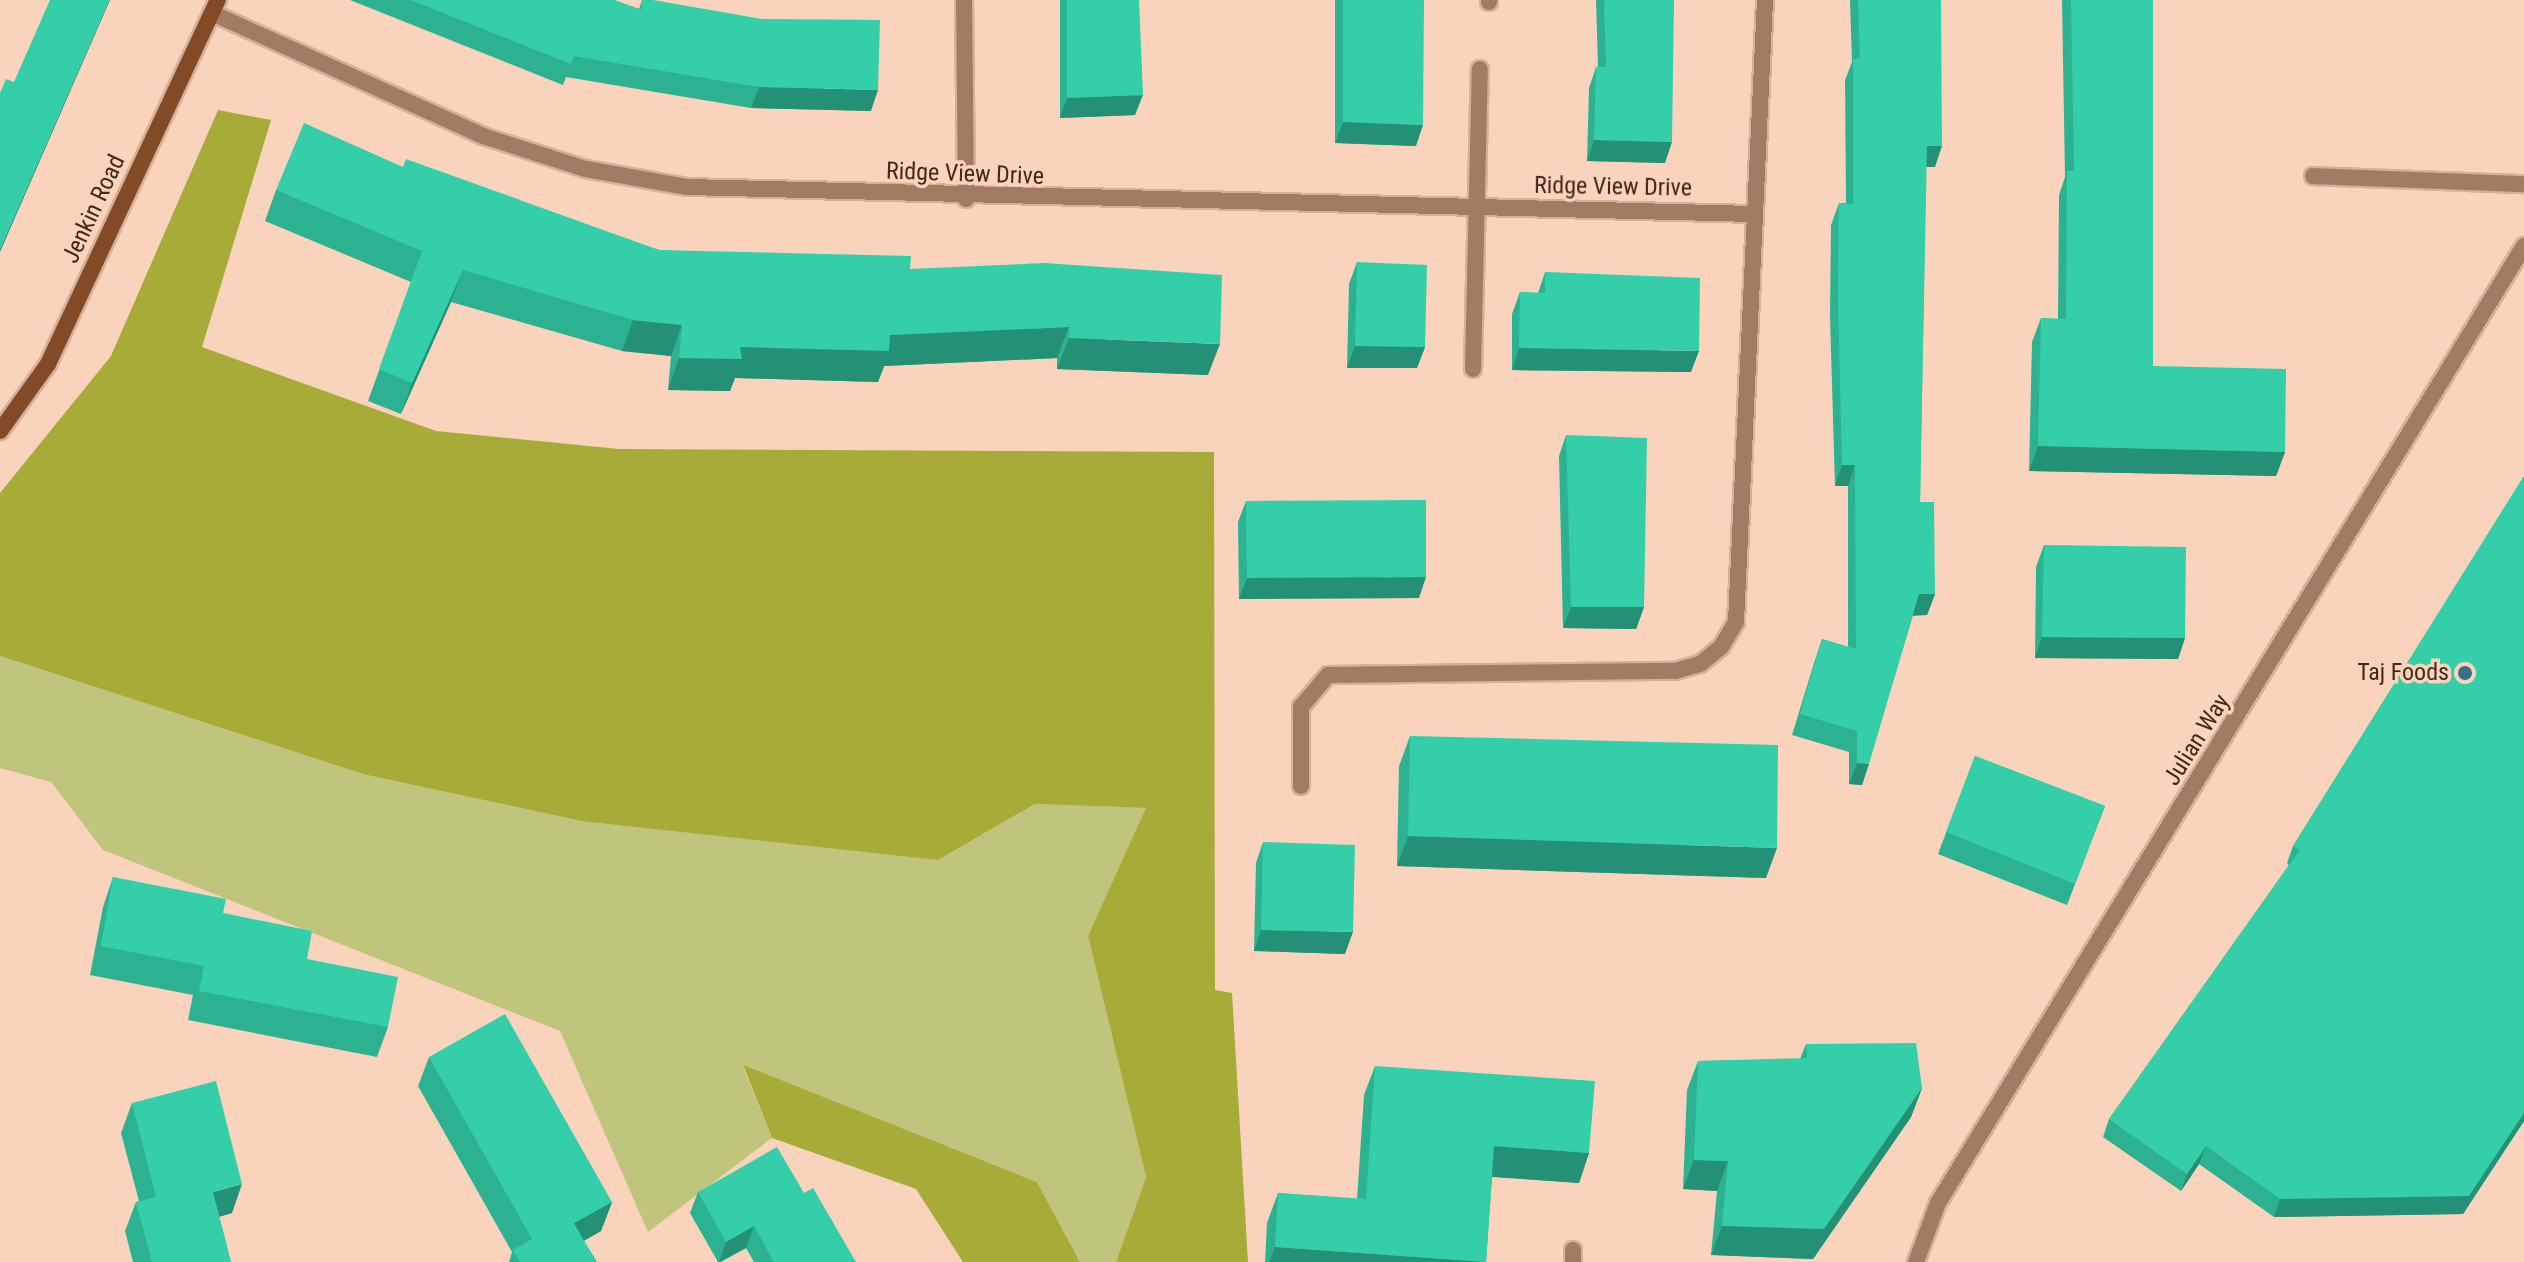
<!DOCTYPE html>
<html>
<head>
<meta charset="utf-8">
<style>
	body { margin:0 }
	#map { position:relative; width:2524px; height:1262px; overflow:hidden; background:#fad3bd; font-family:"Roboto Condensed",sans-serif }
	div>[style] { position:absolute }
	.green>* { inset:0; background:#c0c57e }
	.forest>* { inset:0; background:#a7ac38 }
	.roads { filter:drop-shadow(2px 0 #d5b19d) drop-shadow(-2px 0 #d5b19d) drop-shadow(0 2px #d5b19d) drop-shadow(0 -2px #d5b19d) }
	.lane>* { height:16px; margin:-8px; padding:0 8px; transform-origin:8px; border-radius:8px; background:#a37a62 }
	.street>* { height:16px; margin:-8px; padding:0 8px; transform-origin:8px; border-radius:8px; background:#a37a62 }
	.secondary>* { height:16px; margin:-8px; padding:0 8px; transform-origin:8px; border-radius:8px; background:#834a25 }
	.wall>* { inset:0; background:#2db291 }
	.shaded-wall>* { inset:0; background:#249176 }
	.building>* { inset:0; background:#34cfa9 }
	.dots>* { width:22px; height:22px; translate:-50% -50%; box-sizing:border-box; border:4px solid #fad3bd; border-radius:50% }
	span { translate:-50% -50%; white-space:nowrap; text-align:center; line-height:1.15; -webkit-text-stroke:7px #fad3bd; paint-order:stroke }
	.street-label { font-size:24px; color:#422a1b }
	.poi-label { font-size:24px; color:#422a1b }
	.right { translate:-100% -50%; text-align:right }
</style>
</head>
<body>
<div id="map">
	<div class="green">
		<div style="clip-path:polygon(0 656px,363px 774px,938px 860px,1035px 804px,1147px 808px,1088px 936px,1146px 1177px,1116px 1262px,1080px 1262px,1037px 1182px,743px 1067px,772px 1138px,648px 1232px,560px 1031px,103px 850px,51px 782px,0 768px)"></div>
	</div>
	<div class="forest">
		<div style="clip-path:polygon(218px 110px,271px 120px,202px 347px,436px 431px,619px 449px,1214px 452px,1215px 990px,1232px 993px,1248px 1262px,1116px 1262px,1146px 1177px,1088px 936px,1146px 808px,1035px 804px,938px 860px,582px 821px,363px 774px,0 656px,0 493px,111px 356px)"></div>
		<div style="clip-path:polygon(743px 1065px,1037px 1182px,1080px 1262px,963px 1262px,916px 1189px,772px 1138px)"></div>
	</div>
	<div class="roads">
		<div class="lane">
			<div style="left:1489px;top:0;width:2px;rotate:90deg"></div>
			<div style="left:1473px;top:369px;width:300px;rotate:-88.7deg"></div>
		</div>
		<div class="street">
			<div style="left:964px;top:0;width:199px;rotate:89.4deg"></div>
			<div style="left:212px;top:13px;width:298px;rotate:24.4deg"></div>
			<div style="left:483px;top:136px;width:108px;rotate:17.8deg"></div>
			<div style="left:586px;top:169px;width:103px;rotate:10.1deg"></div>
			<div style="left:687px;top:187px;width:1064px;rotate:1.45deg"></div>
			<div style="left:2313px;top:176px;width:211px;rotate:2.2deg"></div>
			<div style="left:1301px;top:786px;width:79px;rotate:-90deg"></div>
			<div style="left:1301px;top:707px;width:42px;rotate:-49.8deg"></div>
			<div style="left:1328px;top:675px;width:347px;rotate:-0.7deg"></div>
			<div style="left:1675px;top:671px;width:26px;rotate:-16deg"></div>
			<div style="left:1700px;top:664px;width:27px;rotate:-39deg"></div>
			<div style="left:1721px;top:647px;width:29px;rotate:-59deg"></div>
			<div style="left:1736px;top:622px;width:623px;rotate:-87.33deg"></div>
			<div style="left:1573px;top:1262px;width:12px;rotate:-90deg"></div>
			<div style="left:1916px;top:1262px;width:63px;rotate:-69.6deg"></div>
			<div style="left:1938px;top:1203px;width:1122px;rotate:-58.52deg"></div>
		</div>
		<div class="secondary">
			<div style="left:0;top:431px;width:82px;rotate:-54.4deg"></div>
			<div style="left:48px;top:364px;width:402px;rotate:-65deg"></div>
		</div>
	</div>
	<div class="wall">
		<div style="clip-path:polygon(350px 0,614px 0,639px 9px,642px 0,871px 111px,751px 108px,566px 77px,563px 85px)"></div>
		<div style="clip-path:polygon(1060px 0,1139px 0,1135px 115px,1060px 118px)"></div>
		<div style="clip-path:polygon(1335px 0,1424px 0,1416px 146px,1335px 143px)"></div>
		<div style="clip-path:polygon(1596px 0,1674px 0,1665px 163px,1587px 161px,1589px 88px,1596px 67px,1598px 67px)"></div>
		<div style="clip-path:polygon(1850px 0,1941px 0,1935px 167px,1926px 167px,1920px 502px,1935px 594px,1927px 615px,1913px 615px,1862px 785px,1849px 784px,1849px 752px,1792px 735px,1815px 660px,1822px 639px,1848px 647px,1848px 486px,1835px 486px,1830px 317px,1831px 225px,1839px 203px,1846px 203px,1845px 80px,1852px 62px)"></div>
		<div style="clip-path:polygon(2062px 0,2153px 0,2153px 366px,2285px 452px,2276px 476px,2029px 471px,2032px 342px,2041px 318px,2058px 319px,2059px 195px,2065px 177px)"></div>
		<div style="clip-path:polygon(403px 167px,659px 250px,910px 269px,1208px 375px,1057px 369px,1057px 358px,884px 366px,878px 382px,735px 378px,730px 391px,668px 390px,671px 356px,622px 351px,451px 302px,401px 414px,368px 401px,411px 282px,265px 221px,276px 190px)"></div>
		<div style="clip-path:polygon(1357px 262px,1425px 347px,1417px 368px,1347px 368px,1349px 284px)"></div>
		<div style="clip-path:polygon(1545px 272px,1691px 372px,1512px 370px,1512px 314px,1520px 292px,1538px 293px)"></div>
		<div style="clip-path:polygon(1566px 435px,1644px 607px,1636px 629px,1563px 628px,1559px 456px)"></div>
		<div style="clip-path:polygon(2524px 476px,2524px 1121px,2463px 1214px,2274px 1217px,2199px 1164px,2181px 1191px,2103px 1137px,2109px 1119px,2289px 865px,2287px 863px,2293px 846px)"></div>
		<div style="clip-path:polygon(1246px 501px,1419px 598px,1239px 599px,1238px 522px)"></div>
		<div style="clip-path:polygon(2044px 545px,2185px 638px,2178px 659px,2035px 658px,2036px 567px)"></div>
		<div style="clip-path:polygon(1410px 736px,1766px 878px,1397px 866px,1399px 766px)"></div>
		<div style="clip-path:polygon(1975px 756px,2105px 806px,2067px 905px,1938px 854px)"></div>
		<div style="clip-path:polygon(1263px 842px,1345px 954px,1254px 951px,1256px 863px)"></div>
		<div style="clip-path:polygon(113px 877px,223px 913px,307px 959px,388px 1027px,377px 1057px,188px 1020px,193px 995px,90px 975px,103px 907px)"></div>
		<div style="clip-path:polygon(1806px 1044px,1922px 1088px,1911px 1117px,1813px 1259px,1711px 1255px,1717px 1191px,1683px 1189px,1687px 1090px,1698px 1061px,1800px 1059px)"></div>
		<div style="clip-path:polygon(429px 1057px,612px 1202px,601px 1231px,584px 1241px,597px 1262px,509px 1262px,512px 1252px,418px 1086px)"></div>
		<div style="clip-path:polygon(1375px 1066px,1589px 1153px,1579px 1183px,1492px 1177px,1486px 1262px,1265px 1262px,1267px 1223px,1278px 1193px,1357px 1199px,1364px 1095px)"></div>
		<div style="clip-path:polygon(132px 1103px,232px 1213px,219px 1217px,231px 1262px,133px 1262px,125px 1231px,136px 1202px,139px 1201px,121px 1133px)"></div>
		<div style="clip-path:polygon(698px 1192px,804px 1193px,856px 1262px,754px 1262px,746px 1248px,721px 1262px,718px 1262px,690px 1213px)"></div>
	</div>
	<div class="shaded-wall">
		<div style="clip-path:polygon(109px 0,110px 0,0 252px,0 249px)"></div>
		<div style="clip-path:polygon(759px 87px,878px 90px,871px 111px,751px 108px)"></div>
		<div style="clip-path:polygon(1143px 95px,1135px 115px,1060px 118px,1067px 98px)"></div>
		<div style="clip-path:polygon(1343px 122px,1423px 125px,1416px 146px,1335px 143px)"></div>
		<div style="clip-path:polygon(1594px 140px,1672px 142px,1665px 163px,1587px 161px)"></div>
		<div style="clip-path:polygon(1927px 146px,1942px 146px,1935px 167px,1919px 167px)"></div>
		<div style="clip-path:polygon(463px 270px,451px 302px,401px 414px,412px 383px)"></div>
		<div style="clip-path:polygon(633px 320px,682px 325px,671px 356px,622px 351px)"></div>
		<div style="clip-path:polygon(1069px 327px,1057px 358px,884px 366px,878px 382px,735px 378px,730px 391px,668px 390px,679px 358px,740px 347px,890px 335px)"></div>
		<div style="clip-path:polygon(1069px 338px,1220px 344px,1208px 375px,1057px 369px)"></div>
		<div style="clip-path:polygon(1355px 346px,1425px 347px,1417px 368px,1347px 368px)"></div>
		<div style="clip-path:polygon(1519px 348px,1699px 351px,1691px 372px,1512px 370px)"></div>
		<div style="clip-path:polygon(2038px 446px,2285px 452px,2276px 476px,2029px 471px)"></div>
		<div style="clip-path:polygon(1842px 465px,1855px 465px,1848px 486px,1835px 486px)"></div>
		<div style="clip-path:polygon(1426px 577px,1419px 598px,1239px 599px,1247px 578px)"></div>
		<div style="clip-path:polygon(1919px 594px,1935px 594px,1927px 615px,1911px 616px)"></div>
		<div style="clip-path:polygon(1571px 607px,1644px 607px,1636px 629px,1563px 628px)"></div>
		<div style="clip-path:polygon(2042px 637px,2185px 638px,2178px 659px,2035px 658px)"></div>
		<div style="clip-path:polygon(1857px 763px,1869px 764px,1862px 785px,1849px 784px)"></div>
		<div style="clip-path:polygon(1408px 836px,1777px 848px,1766px 878px,1397px 866px)"></div>
		<div style="clip-path:polygon(1261px 930px,1353px 932px,1345px 954px,1254px 951px)"></div>
		<div style="clip-path:polygon(1922px 1088px,1911px 1117px,1813px 1259px,1711px 1255px,1722px 1226px)"></div>
		<div style="clip-path:polygon(2524px 1113px,2524px 1121px,2463px 1214px,2274px 1217px,2280px 1199px)"></div>
		<div style="clip-path:polygon(1494px 1146px,1589px 1153px,1579px 1183px,1484px 1176px)"></div>
		<div style="clip-path:polygon(2206px 1146px,2199px 1164px,2181px 1191px,2187px 1174px)"></div>
		<div style="clip-path:polygon(1694px 1160px,1728px 1161px,1717px 1191px,1683px 1189px)"></div>
		<div style="clip-path:polygon(242px 1184px,232px 1213px,202px 1221px,213px 1192px)"></div>
		<div style="clip-path:polygon(612px 1202px,601px 1231px,563px 1252px,574px 1223px)"></div>
		<div style="clip-path:polygon(754px 1226px,746px 1248px,719px 1262px,726px 1242px)"></div>
		<div style="clip-path:polygon(1275px 1247px,1486px 1262px,1269px 1262px)"></div>
	</div>
	<div class="building">
		<div style="clip-path:polygon(50px 0,109px 0,0 249px,0 93px,6px 79px,14px 82px)"></div>
		<div style="clip-path:polygon(411px 0,614px 0,641px 10px,642px 0,653px 0,762px 19px,880px 20px,878px 90px,759px 87px,574px 56px,571px 64px)"></div>
		<div style="clip-path:polygon(1067px 0,1139px 0,1143px 95px,1067px 98px)"></div>
		<div style="clip-path:polygon(1343px 0,1424px 0,1423px 125px,1343px 122px)"></div>
		<div style="clip-path:polygon(1604px 0,1674px 0,1672px 142px,1594px 140px,1596px 67px,1606px 67px)"></div>
		<div style="clip-path:polygon(1858px 0,1941px 0,1942px 146px,1927px 146px,1920px 502px,1934px 502px,1935px 594px,1919px 594px,1869px 764px,1857px 763px,1857px 731px,1800px 714px,1822px 639px,1856px 649px,1855px 465px,1842px 465px,1838px 296px,1839px 203px,1853px 204px,1853px 59px,1860px 59px)"></div>
		<div style="clip-path:polygon(2071px 0,2153px 0,2153px 366px,2286px 369px,2285px 452px,2038px 446px,2041px 318px,2066px 319px,2067px 171px,2074px 171px)"></div>
		<div style="clip-path:polygon(304px 123px,403px 167px,406px 159px,659px 250px,911px 256px,910px 269px,1044px 263px,1222px 275px,1220px 344px,1069px 338px,1069px 327px,890px 335px,889px 351px,740px 347px,742px 359px,679px 358px,682px 325px,633px 320px,463px 270px,412px 383px,379px 369px,422px 251px,276px 190px)"></div>
		<div style="clip-path:polygon(1357px 262px,1427px 265px,1425px 347px,1355px 346px)"></div>
		<div style="clip-path:polygon(1545px 272px,1700px 278px,1699px 351px,1519px 348px,1520px 292px,1545px 293px)"></div>
		<div style="clip-path:polygon(1566px 435px,1647px 438px,1644px 607px,1571px 607px)"></div>
		<div style="clip-path:polygon(2524px 476px,2524px 1113px,2469px 1196px,2280px 1199px,2206px 1146px,2187px 1174px,2109px 1119px,2300px 850px,2293px 846px)"></div>
		<div style="clip-path:polygon(1426px 500px,1426px 577px,1247px 578px,1246px 501px)"></div>
		<div style="clip-path:polygon(2044px 545px,2186px 547px,2185px 638px,2042px 637px)"></div>
		<div style="clip-path:polygon(1410px 736px,1778px 745px,1777px 848px,1408px 836px)"></div>
		<div style="clip-path:polygon(1975px 756px,2105px 806px,2075px 884px,1946px 832px)"></div>
		<div style="clip-path:polygon(1263px 842px,1355px 845px,1353px 932px,1261px 930px)"></div>
		<div style="clip-path:polygon(113px 877px,226px 899px,223px 913px,312px 931px,307px 959px,398px 977px,388px 1027px,199px 991px,204px 966px,101px 946px)"></div>
		<div style="clip-path:polygon(505px 1014px,612px 1202px,574px 1223px,596px 1262px,520px 1262px,513px 1250px,532px 1239px,429px 1057px)"></div>
		<div style="clip-path:polygon(1916px 1043px,1922px 1088px,1824px 1229px,1722px 1226px,1728px 1161px,1694px 1160px,1698px 1061px,1807px 1058px,1806px 1044px)"></div>
		<div style="clip-path:polygon(1375px 1066px,1595px 1081px,1589px 1153px,1494px 1146px,1486px 1262px,1275px 1247px,1278px 1193px,1366px 1199px)"></div>
		<div style="clip-path:polygon(216px 1081px,242px 1184px,213px 1192px,231px 1262px,152px 1262px,136px 1202px,156px 1197px,132px 1103px)"></div>
		<div style="clip-path:polygon(777px 1147px,804px 1193px,813px 1188px,856px 1262px,774px 1262px,754px 1226px,726px 1242px,698px 1192px)"></div>
	</div>
	<div class="dots">
		<div style="left:2465px;top:673px;background:#396f8b"></div>
	</div>
	<div class="street-label">
		<span style="left:965px;top:174px;rotate:2deg">Ridge View Drive</span>
		<span style="left:1613px;top:187px;rotate:1deg">Ridge View Drive</span>
		<span style="left:94px;top:209px;rotate:-65deg">Jenkin Road</span>
		<span style="left:2197px;top:740px;rotate:-58deg">Julian Way</span>
	</div>
	<div class="poi-label">
		<span class="right" style="left:2449px;top:673px">Taj Foods</span>
	</div>
</div>
</body>
</html>
